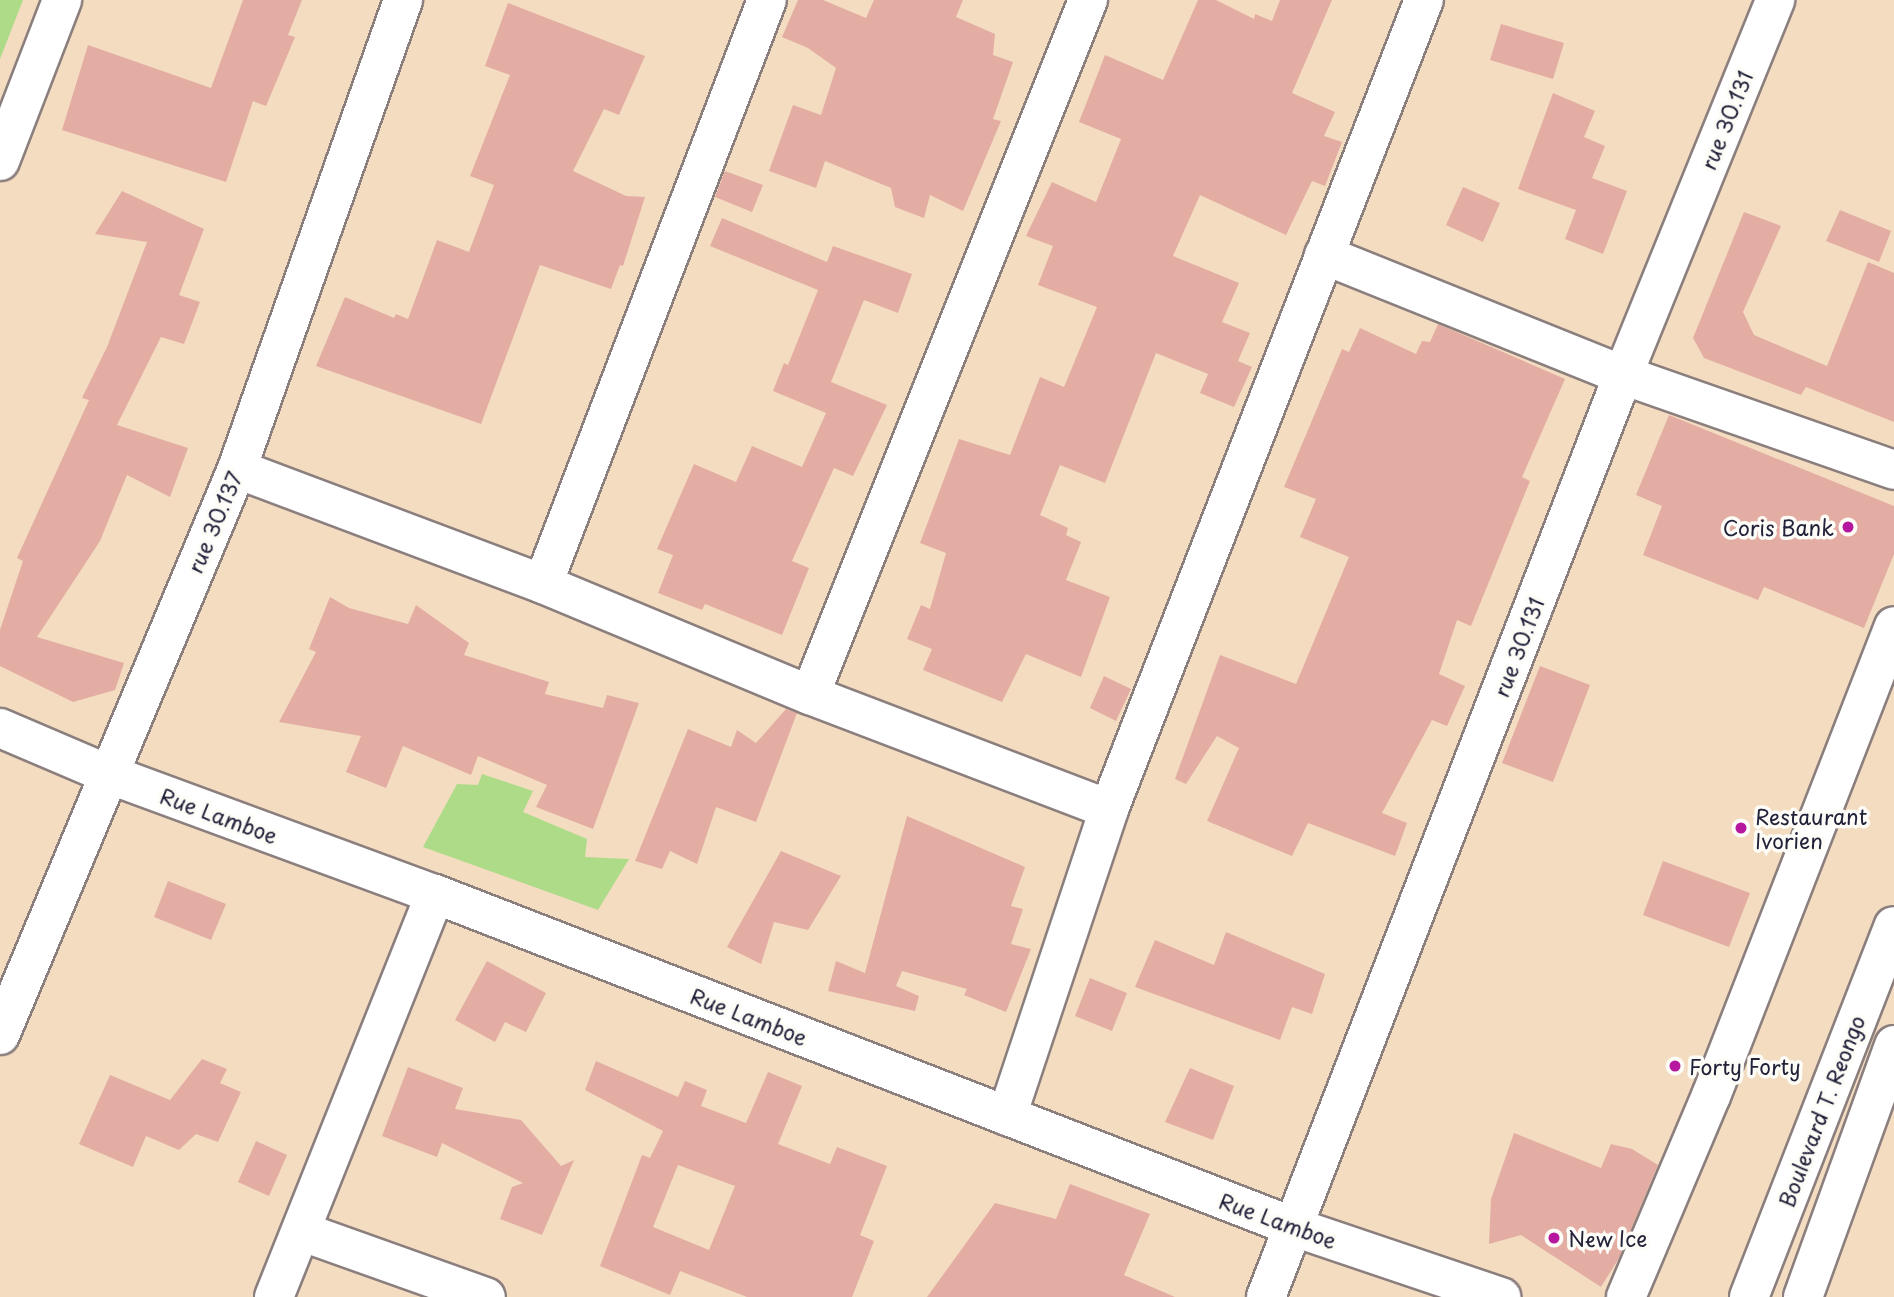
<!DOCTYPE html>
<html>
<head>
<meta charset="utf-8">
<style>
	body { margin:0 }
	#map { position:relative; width:1894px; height:1297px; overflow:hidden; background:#f4dcc0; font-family:"Playpen Sans",sans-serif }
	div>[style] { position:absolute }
	.green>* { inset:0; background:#addb88 }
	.building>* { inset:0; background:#e3ada4 }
	.roads { filter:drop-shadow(2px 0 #8b7f7e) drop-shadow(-2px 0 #8b7f7e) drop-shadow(0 2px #8b7f7e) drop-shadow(0 -2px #8b7f7e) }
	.minor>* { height:38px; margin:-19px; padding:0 19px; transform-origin:19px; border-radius:19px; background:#fff }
	.major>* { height:38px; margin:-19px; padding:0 19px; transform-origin:19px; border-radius:19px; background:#fff }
	.dots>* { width:19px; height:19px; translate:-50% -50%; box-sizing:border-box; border:4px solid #fdfcf7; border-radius:50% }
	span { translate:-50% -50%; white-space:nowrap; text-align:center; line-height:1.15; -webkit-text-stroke:7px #fdfcf7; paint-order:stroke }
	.street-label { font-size:21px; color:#22223b }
	.poi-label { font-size:21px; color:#22223b }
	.right { translate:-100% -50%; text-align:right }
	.left { translate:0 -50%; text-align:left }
</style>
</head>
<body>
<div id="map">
	<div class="green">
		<div style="clip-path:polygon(0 0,23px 0,0 59px)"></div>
		<div style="clip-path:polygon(482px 774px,533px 791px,523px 812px,587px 839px,585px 857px,629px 859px,598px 910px,423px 847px,457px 784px,478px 785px)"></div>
	</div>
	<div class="building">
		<div style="clip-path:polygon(243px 0,302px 0,288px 35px,295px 37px,266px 106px,253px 101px,226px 182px,62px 130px,88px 45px,211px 88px)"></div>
		<div style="clip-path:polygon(798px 0,823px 0,866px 18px,874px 0,963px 0,956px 17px,995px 34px,993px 55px,1013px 62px,993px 119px,1001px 121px,963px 211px,930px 195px,924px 218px,895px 207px,891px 188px,825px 161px,816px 188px,769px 171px,793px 105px,821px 115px,836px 68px,808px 48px,782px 37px)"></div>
		<div style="clip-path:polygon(1198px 0,1216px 0,1254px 19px,1255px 14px,1272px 21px,1280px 0,1332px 0,1292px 93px,1335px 112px,1324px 136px,1342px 142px,1325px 186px,1312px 181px,1286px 235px,1200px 195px,1173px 256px,1239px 283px,1222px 322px,1250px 333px,1238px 361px,1252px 367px,1234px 407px,1200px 393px,1208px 374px,1156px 353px,1105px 483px,1060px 465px,1040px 515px,1068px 528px,1066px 535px,1081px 542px,1066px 580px,1110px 597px,1081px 677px,1026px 654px,1002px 702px,923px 670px,932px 649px,907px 639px,921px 605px,930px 609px,946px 553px,920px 543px,959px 439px,1010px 455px,1040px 377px,1064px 387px,1097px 307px,1038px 285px,1053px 246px,1026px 236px,1052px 182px,1096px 202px,1121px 139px,1079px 122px,1105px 55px,1163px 80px)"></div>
		<div style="clip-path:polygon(508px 3px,645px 56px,619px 115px,604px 109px,573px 171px,626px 196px,645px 197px,623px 266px,620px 265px,611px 289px,540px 265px,481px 424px,316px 366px,345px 297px,394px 318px,396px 314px,408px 319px,437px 240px,469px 252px,494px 185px,470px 176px,510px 75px,485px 66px)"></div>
		<div style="clip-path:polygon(1501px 24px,1564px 43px,1553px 79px,1490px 60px)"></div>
		<div style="clip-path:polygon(1553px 93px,1595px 111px,1584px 137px,1605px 146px,1592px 178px,1627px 191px,1603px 254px,1565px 239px,1576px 210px,1518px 189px)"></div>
		<div style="clip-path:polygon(725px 171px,763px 185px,752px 212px,715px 197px)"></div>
		<div style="clip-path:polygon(1463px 187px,1500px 203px,1483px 242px,1446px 225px)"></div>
		<div style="clip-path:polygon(122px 191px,204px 229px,179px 295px,200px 302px,184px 344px,161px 337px,117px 425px,188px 448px,170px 497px,127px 475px,100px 541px,37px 637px,124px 663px,115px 690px,73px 702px,0 666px,0 630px,23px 561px,17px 558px,89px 400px,82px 398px,107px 347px,147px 242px,95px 234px)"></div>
		<div style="clip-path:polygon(1840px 210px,1891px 231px,1879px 262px,1826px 241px)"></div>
		<div style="clip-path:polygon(1744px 212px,1781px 226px,1743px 312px,1754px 335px,1827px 366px,1868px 262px,1894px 273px,1894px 422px,1806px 387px,1801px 395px,1704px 358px,1693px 338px)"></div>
		<div style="clip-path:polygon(722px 218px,827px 262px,833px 246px,912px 274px,898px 313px,864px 300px,831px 382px,887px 405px,853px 476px,834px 468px,792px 561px,809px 568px,782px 635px,705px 604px,702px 610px,658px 593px,673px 555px,657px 549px,694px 464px,736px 482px,752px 446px,802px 467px,826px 413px,773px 391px,784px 363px,788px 365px,818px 290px,710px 246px)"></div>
		<div style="clip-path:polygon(1438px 324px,1565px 379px,1522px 477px,1530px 481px,1471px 626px,1457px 620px,1439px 674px,1465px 686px,1447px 726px,1432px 720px,1382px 813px,1407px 823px,1395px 856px,1308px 823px,1292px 856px,1207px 821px,1239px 748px,1217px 736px,1186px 784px,1175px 779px,1220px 655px,1296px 684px,1349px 557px,1300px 537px,1316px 499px,1284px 487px,1342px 349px,1349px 352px,1360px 328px,1416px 354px,1422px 341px,1430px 342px)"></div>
		<div style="clip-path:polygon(1669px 415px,1894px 506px,1894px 554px,1864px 628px,1764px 587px,1758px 600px,1643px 555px,1662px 506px,1636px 495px)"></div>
		<div style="clip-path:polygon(330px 597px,349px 608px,408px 624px,416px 605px,469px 643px,464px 655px,549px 682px,545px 694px,603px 708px,607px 695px,639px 703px,593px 829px,536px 807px,547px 785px,478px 756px,471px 775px,403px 746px,386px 788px,346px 772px,361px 736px,279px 722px,316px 652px,309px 649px)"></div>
		<div style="clip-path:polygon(1540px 666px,1590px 685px,1553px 782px,1502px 763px)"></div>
		<div style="clip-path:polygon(1104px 676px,1131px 689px,1116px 721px,1090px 708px)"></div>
		<div style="clip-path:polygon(786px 709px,797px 713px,756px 822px,716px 807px,697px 864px,670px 851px,662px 869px,635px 861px,688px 729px,731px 747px,737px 730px,756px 743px)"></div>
		<div style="clip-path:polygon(907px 816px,1025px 867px,1011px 906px,1023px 909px,1011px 944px,1031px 949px,1006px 1012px,964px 995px,967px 989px,902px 971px,896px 986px,919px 996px,915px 1011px,828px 991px,836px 961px,865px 973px)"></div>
		<div style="clip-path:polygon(781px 851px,841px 876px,808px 930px,774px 922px,761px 964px,727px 947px)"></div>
		<div style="clip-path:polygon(1663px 861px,1750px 893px,1729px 947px,1643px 915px)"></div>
		<div style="clip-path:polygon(168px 881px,226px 904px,211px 940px,154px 917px)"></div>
		<div style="clip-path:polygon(1226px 932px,1325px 974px,1312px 1014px,1292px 1007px,1280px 1040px,1135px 987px,1155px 940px,1214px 965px)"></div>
		<div style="clip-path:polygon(487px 961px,546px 993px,526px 1032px,505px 1022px,495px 1042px,455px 1020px)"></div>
		<div style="clip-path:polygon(1090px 978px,1127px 993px,1112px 1031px,1075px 1016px)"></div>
		<div style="clip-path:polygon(202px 1059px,227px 1069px,220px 1083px,241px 1092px,218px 1142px,196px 1134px,179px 1150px,146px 1136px,133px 1167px,79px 1144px,110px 1075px,170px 1100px)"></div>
		<div style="clip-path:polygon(evenodd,596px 1061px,678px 1097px,685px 1081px,707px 1090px,701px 1106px,746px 1123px,768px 1072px,802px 1086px,778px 1144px,830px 1164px,837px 1147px,887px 1166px,860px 1235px,874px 1241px,852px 1297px,747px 1297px,680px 1271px,670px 1295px,600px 1266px,642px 1155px,650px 1158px,663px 1131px,585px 1090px,596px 1061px,678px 1165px,735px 1186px,709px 1250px,653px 1227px,678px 1165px)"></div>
		<div style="clip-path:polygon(408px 1067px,463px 1088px,455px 1109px,521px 1120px,561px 1166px,574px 1160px,542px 1235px,500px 1219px,512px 1187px,523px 1183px,442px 1143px,437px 1157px,382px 1136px)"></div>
		<div style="clip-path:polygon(1190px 1068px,1234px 1086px,1213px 1140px,1165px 1122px)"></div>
		<div style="clip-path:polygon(1514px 1133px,1601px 1168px,1611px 1144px,1632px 1149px,1658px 1165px,1619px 1258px,1601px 1287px,1521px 1235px,1489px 1244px,1491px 1199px)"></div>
		<div style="clip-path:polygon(256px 1141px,287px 1155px,269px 1196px,238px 1182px)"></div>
		<div style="clip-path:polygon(1070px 1184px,1150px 1214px,1124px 1275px,1175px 1297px,927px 1297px,995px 1203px,1056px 1219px)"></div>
	</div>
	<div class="roads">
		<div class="minor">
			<div style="left:0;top:161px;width:173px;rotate:-68.9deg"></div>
			<div style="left:1324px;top:255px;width:322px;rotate:21.9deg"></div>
			<div style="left:1623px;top:375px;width:287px;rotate:19.3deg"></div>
			<div style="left:237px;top:469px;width:327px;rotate:20.6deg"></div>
			<div style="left:543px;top:584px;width:289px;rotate:22.6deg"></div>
			<div style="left:810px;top:695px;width:320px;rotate:20.9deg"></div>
			<div style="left:543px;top:584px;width:625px;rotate:-69.02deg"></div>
			<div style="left:810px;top:695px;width:749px;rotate:-68.2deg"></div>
			<div style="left:0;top:728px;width:117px;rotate:23.1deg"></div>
			<div style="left:108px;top:774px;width:348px;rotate:20.2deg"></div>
			<div style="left:435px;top:894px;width:921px;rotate:21.19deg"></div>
			<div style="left:1294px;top:1227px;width:219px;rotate:18.7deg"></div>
			<div style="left:0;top:1035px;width:614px;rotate:-67.28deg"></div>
			<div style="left:237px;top:469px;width:498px;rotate:-70.5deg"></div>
			<div style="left:1007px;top:1116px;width:324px;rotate:-71.6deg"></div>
			<div style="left:1109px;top:809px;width:868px;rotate:-68.73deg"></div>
			<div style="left:303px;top:1232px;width:194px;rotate:19.6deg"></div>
			<div style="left:274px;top:1297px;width:434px;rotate:-68.2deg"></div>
			<div style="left:1266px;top:1297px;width:989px;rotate:-68.83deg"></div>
			<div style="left:1623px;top:375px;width:405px;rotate:-67.9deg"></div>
			<div style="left:1626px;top:1297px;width:218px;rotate:-67.1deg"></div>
			<div style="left:1711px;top:1096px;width:504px;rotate:-68.73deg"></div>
		</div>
		<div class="major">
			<div style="left:1749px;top:1297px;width:398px;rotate:-68.7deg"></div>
			<div style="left:1803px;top:1297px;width:268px;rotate:-70.1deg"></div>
		</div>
	</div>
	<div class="dots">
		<div style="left:1848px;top:527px;background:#b5179e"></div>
		<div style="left:1741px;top:828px;background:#b5179e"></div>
		<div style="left:1675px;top:1066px;background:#b5179e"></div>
		<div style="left:1554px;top:1238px;background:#b5179e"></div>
	</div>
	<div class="street-label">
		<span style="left:1726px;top:120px;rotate:-68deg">rue 30.131</span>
		<span style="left:214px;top:522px;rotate:-67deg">rue 30.137</span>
		<span style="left:1518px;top:647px;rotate:-69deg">rue 30.131</span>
		<span style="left:219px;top:815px;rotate:20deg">Rue Lamboe</span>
		<span style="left:749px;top:1016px;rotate:21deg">Rue Lamboe</span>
		<span style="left:1821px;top:1111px;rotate:-69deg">Boulevard T. Reongo</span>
		<span style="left:1278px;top:1220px;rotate:20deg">Rue Lamboe</span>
	</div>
	<div class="poi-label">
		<span class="right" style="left:1834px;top:527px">Coris Bank</span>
		<span class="left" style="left:1755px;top:828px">Restaurant<br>Ivorien</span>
		<span class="left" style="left:1689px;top:1066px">Forty Forty</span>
		<span class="left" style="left:1568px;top:1238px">New Ice</span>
	</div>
</div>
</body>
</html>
